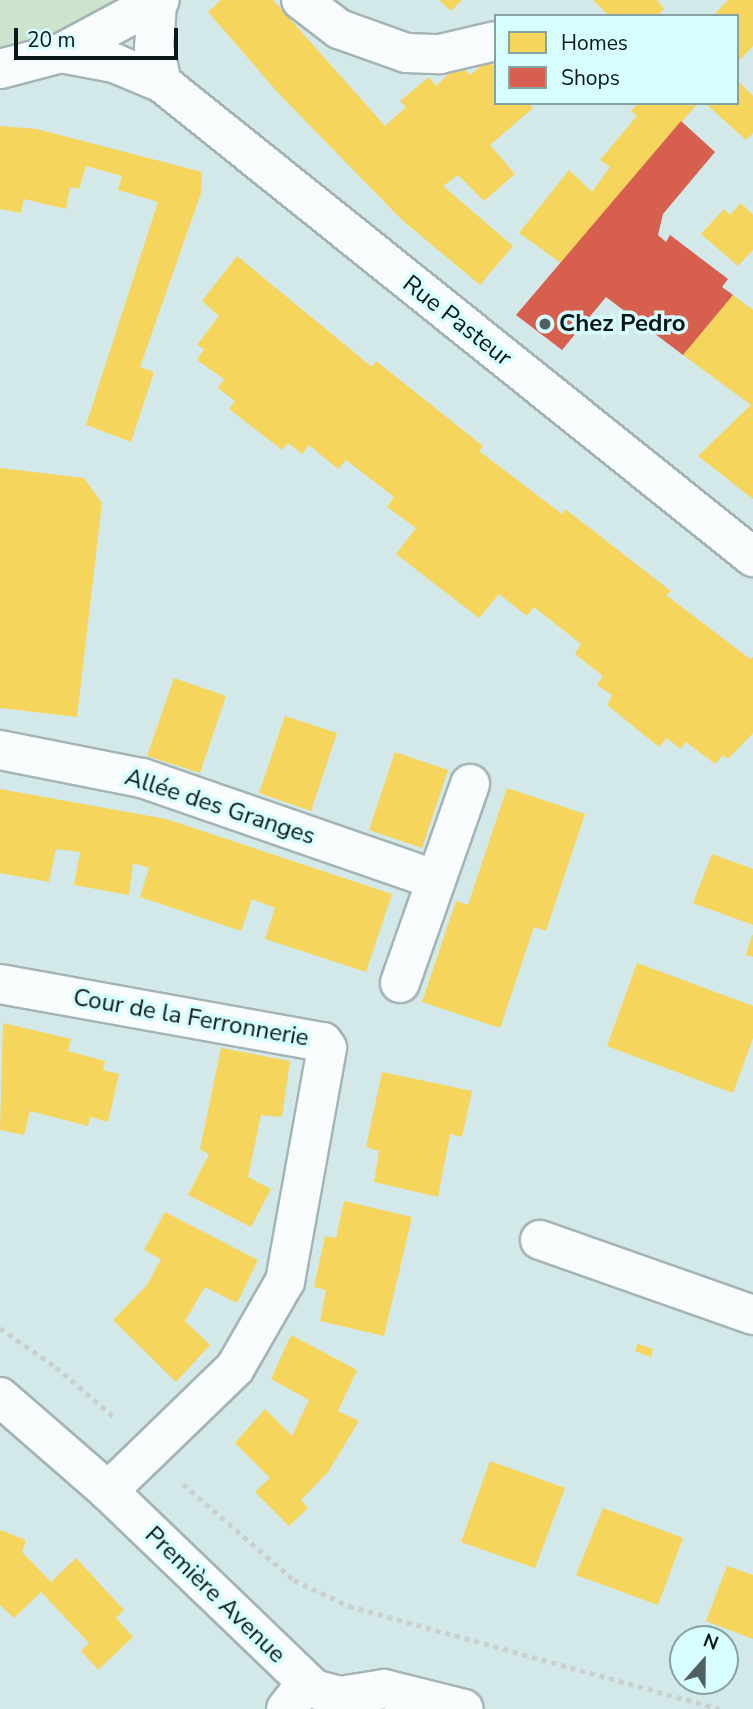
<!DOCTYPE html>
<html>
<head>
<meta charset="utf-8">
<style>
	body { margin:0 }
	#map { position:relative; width:753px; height:1709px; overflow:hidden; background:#d3e8e9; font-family:"Nunito Sans",sans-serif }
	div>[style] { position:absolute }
	.green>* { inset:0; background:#cce3cd }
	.homes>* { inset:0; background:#f6d55c }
	.shops>* { inset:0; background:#d6604d }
	.path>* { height:4.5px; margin-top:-2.25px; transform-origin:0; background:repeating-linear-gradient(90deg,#cacfd0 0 5px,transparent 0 10px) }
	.roads { filter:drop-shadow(2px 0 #a4b4b5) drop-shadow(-2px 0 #a4b4b5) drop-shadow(0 2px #a4b4b5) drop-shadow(0 -2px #a4b4b5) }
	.street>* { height:38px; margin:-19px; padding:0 19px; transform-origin:19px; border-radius:19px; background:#f8fcfc }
	.secondary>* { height:38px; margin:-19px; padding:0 19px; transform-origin:19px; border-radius:19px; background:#f8fcfc }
	.primary>* { height:38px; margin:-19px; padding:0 19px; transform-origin:19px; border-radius:19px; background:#f8fcfc }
	.dots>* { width:19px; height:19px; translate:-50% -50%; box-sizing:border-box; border:4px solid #d8fdfe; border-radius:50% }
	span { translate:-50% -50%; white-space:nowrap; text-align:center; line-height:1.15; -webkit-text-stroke:7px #d8fdfe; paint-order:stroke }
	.street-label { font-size:24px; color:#0a1819 }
	.poi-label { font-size:24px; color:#0a1819; font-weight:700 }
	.left { translate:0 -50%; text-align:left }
	.legend { position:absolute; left:494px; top:14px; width:245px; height:91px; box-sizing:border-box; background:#d8fdfe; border:2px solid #86a1a2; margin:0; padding:9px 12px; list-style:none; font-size:21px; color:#0a1819 }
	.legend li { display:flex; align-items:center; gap:14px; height:35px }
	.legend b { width:35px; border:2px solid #86a1a2 }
	.north { position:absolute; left:669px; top:1625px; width:70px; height:70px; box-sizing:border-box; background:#d8fdfe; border:2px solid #86a1a2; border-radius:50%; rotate:21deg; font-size:19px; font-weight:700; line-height:28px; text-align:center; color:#0a1819 }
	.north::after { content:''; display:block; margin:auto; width:24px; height:32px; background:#506162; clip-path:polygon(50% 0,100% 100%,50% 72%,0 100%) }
	.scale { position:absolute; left:14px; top:28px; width:164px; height:32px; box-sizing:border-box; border:4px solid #0a1819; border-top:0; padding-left:9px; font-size:21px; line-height:24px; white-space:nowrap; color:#0a1819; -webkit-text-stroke:5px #d8fdfe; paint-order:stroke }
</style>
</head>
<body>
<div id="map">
	<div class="green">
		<div style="clip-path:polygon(0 0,160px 0,0 69px)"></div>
	</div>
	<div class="homes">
		<div style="clip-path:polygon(221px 0,273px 0,385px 126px,406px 107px,400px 101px,429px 77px,436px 86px,460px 64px,470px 75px,488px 60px,496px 68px,496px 103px,528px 103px,533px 108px,490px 145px,515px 174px,484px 201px,458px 175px,443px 186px,513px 246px,480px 285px,402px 220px,279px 94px,208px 12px)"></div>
		<div style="clip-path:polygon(439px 0,462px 0,451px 11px)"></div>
		<div style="clip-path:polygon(593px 0,657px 0,664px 9px,657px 16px,609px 16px)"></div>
		<div style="clip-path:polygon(728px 0,753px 0,753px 46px,737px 63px,737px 16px,713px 16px)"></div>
		<div style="clip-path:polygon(737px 80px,753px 96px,753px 133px,746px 140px,705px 103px,737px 103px)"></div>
		<div style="clip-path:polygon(638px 103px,698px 103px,561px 263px,519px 233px,569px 170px,592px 192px,610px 167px,600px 160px,637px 116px,631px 111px)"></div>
		<div style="clip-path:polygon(0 126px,37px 129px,202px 172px,201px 193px,140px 367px,154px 372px,131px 442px,86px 425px,158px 202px,118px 190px,122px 176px,86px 166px,79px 189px,70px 187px,66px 209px,24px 199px,21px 213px,0 209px)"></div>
		<div style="clip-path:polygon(741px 203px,753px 215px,753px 250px,738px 266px,701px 234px,724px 209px,730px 215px)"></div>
		<div style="clip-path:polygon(237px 256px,372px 367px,376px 361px,483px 446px,479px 451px,562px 514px,565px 509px,671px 591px,666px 595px,750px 659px,753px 657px,753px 733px,728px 759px,723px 755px,715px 764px,686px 742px,680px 749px,667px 738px,659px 747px,607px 705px,612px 695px,597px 685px,603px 676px,575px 654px,581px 644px,534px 607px,527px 616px,499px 594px,479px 618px,396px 554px,416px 528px,387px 507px,394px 497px,346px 460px,338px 469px,309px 445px,302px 454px,288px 443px,282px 450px,229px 409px,235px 401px,218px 388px,224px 379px,197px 360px,204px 349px,197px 345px,219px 316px,202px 301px)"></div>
		<div style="clip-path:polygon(733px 295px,753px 310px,753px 499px,698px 456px,751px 405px,683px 355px)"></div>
		<div style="clip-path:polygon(0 468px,84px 478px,102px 503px,77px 717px,0 708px)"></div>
		<div style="clip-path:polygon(174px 678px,226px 696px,200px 773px,147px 756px)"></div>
		<div style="clip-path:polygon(285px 716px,337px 733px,311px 811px,259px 793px)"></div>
		<div style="clip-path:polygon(395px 752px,448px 770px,422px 848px,369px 830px)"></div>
		<div style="clip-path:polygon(507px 788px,585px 814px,546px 931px,534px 927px,500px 1028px,422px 1002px,456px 901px,468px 905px)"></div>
		<div style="clip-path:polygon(0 789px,166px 819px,392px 894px,366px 972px,265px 939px,275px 908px,252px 899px,241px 931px,140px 897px,149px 868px,133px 863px,129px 895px,74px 885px,80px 852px,56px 849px,49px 882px,0 873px)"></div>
		<div style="clip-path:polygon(712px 854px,753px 869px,753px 925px,693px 903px)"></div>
		<div style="clip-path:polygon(752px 935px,753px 935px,753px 957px,746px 955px)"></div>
		<div style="clip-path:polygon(637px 963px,753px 1006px,753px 1038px,733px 1093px,607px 1046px)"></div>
		<div style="clip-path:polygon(3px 1023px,71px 1039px,68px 1051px,105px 1061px,103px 1070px,119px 1074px,108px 1122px,90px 1117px,88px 1126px,30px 1111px,24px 1135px,0 1130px)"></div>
		<div style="clip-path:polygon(221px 1048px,290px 1061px,282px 1117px,261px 1115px,248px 1177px,271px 1189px,251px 1227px,188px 1195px,209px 1154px,200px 1149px)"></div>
		<div style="clip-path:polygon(382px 1072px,472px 1091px,462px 1137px,450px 1134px,438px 1197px,374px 1182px,379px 1151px,366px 1147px)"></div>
		<div style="clip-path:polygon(344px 1201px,412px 1217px,384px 1336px,320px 1321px,326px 1290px,314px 1287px,325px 1236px,336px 1238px)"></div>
		<div style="clip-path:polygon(165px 1212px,258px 1260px,237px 1303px,205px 1287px,185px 1321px,210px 1345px,176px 1382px,113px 1320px,147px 1285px,161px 1259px,144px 1250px)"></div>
		<div style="clip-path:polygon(291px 1335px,357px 1370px,338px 1411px,359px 1421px,328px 1472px,301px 1500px,308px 1508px,289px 1526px,255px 1492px,270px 1478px,235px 1443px,265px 1409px,292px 1436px,309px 1400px,271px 1379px)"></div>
		<div style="clip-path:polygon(638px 1344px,653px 1349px,651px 1357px,635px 1351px)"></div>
		<div style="clip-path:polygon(490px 1461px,565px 1488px,535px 1568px,461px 1542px)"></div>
		<div style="clip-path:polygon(603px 1508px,683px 1538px,658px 1605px,576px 1575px)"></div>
		<div style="clip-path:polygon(0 1530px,26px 1540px,22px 1552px,51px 1582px,76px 1558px,124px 1610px,116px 1618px,133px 1637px,98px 1670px,81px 1651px,89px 1643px,41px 1592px,14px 1618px,0 1605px)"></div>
		<div style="clip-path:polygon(727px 1566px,753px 1575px,753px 1639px,706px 1621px)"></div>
	</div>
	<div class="shops">
		<div style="clip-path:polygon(681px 121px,715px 152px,663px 214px,658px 235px,666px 242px,670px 235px,728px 279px,722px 287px,733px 295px,683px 355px,606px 297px,562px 350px,516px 315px)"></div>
	</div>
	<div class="path">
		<div style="left:0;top:1328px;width:68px;rotate:34.9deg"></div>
		<div style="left:56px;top:1367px;width:77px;rotate:40.8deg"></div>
		<div style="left:183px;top:1484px;width:147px;rotate:40.9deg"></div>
		<div style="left:294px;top:1580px;width:61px;rotate:25.3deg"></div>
		<div style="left:349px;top:1606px;width:386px;rotate:15.5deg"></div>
	</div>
	<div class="roads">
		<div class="street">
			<div style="left:301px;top:0;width:48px;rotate:37.3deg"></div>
			<div style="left:339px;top:29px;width:71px;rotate:19.7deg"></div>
			<div style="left:406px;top:53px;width:34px;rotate:2deg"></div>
			<div style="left:440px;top:54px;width:57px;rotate:-13.1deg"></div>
			<div style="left:0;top:750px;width:145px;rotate:11.2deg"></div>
			<div style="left:142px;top:778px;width:311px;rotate:19.1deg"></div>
			<div style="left:400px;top:983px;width:211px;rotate:-70.6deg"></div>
			<div style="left:0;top:984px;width:328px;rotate:10.2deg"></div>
			<div style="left:323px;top:1042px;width:7px;rotate:56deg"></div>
			<div style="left:327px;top:1048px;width:237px;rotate:100.2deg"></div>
			<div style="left:285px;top:1281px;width:100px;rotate:119.9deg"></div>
			<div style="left:235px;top:1368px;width:177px;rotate:135.9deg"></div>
			<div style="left:540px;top:1240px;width:226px;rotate:19.4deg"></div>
			<div style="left:286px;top:1709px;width:33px;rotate:-52deg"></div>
		</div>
		<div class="secondary">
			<div style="left:157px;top:3px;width:45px;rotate:93.8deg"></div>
			<div style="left:154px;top:48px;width:36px;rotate:77deg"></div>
			<div style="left:61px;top:53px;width:112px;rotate:-28.2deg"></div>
			<div style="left:0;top:1397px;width:143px;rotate:41deg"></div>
			<div style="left:108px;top:1491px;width:286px;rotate:43.9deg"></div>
			<div style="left:314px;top:1689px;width:27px;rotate:15deg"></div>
			<div style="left:340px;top:1696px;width:45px;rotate:-9deg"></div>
			<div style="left:384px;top:1689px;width:82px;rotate:14deg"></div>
		</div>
		<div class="primary">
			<div style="left:0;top:69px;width:63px;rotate:-14.7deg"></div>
			<div style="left:61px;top:53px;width:54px;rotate:10.7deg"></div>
			<div style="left:114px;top:63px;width:52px;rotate:22.6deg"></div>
			<div style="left:162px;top:83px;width:758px;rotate:38.73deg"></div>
		</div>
	</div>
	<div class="dots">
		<div style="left:545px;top:324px;background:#506162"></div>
	</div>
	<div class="street-label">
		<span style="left:457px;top:321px;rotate:38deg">Rue Pasteur</span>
		<span style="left:220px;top:807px;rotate:18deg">Allée des Granges</span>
		<span style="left:191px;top:1018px;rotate:10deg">Cour de la Ferronnerie</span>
		<span style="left:215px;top:1595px;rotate:44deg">Première Avenue</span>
	</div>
	<div class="poi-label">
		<span class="left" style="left:559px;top:324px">Chez Pedro</span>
	</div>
	<ul class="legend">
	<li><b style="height:19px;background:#f6d55c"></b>Homes</li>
	<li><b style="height:19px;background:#d6604d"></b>Shops</li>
	</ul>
	<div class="north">N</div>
	<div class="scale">20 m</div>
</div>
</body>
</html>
